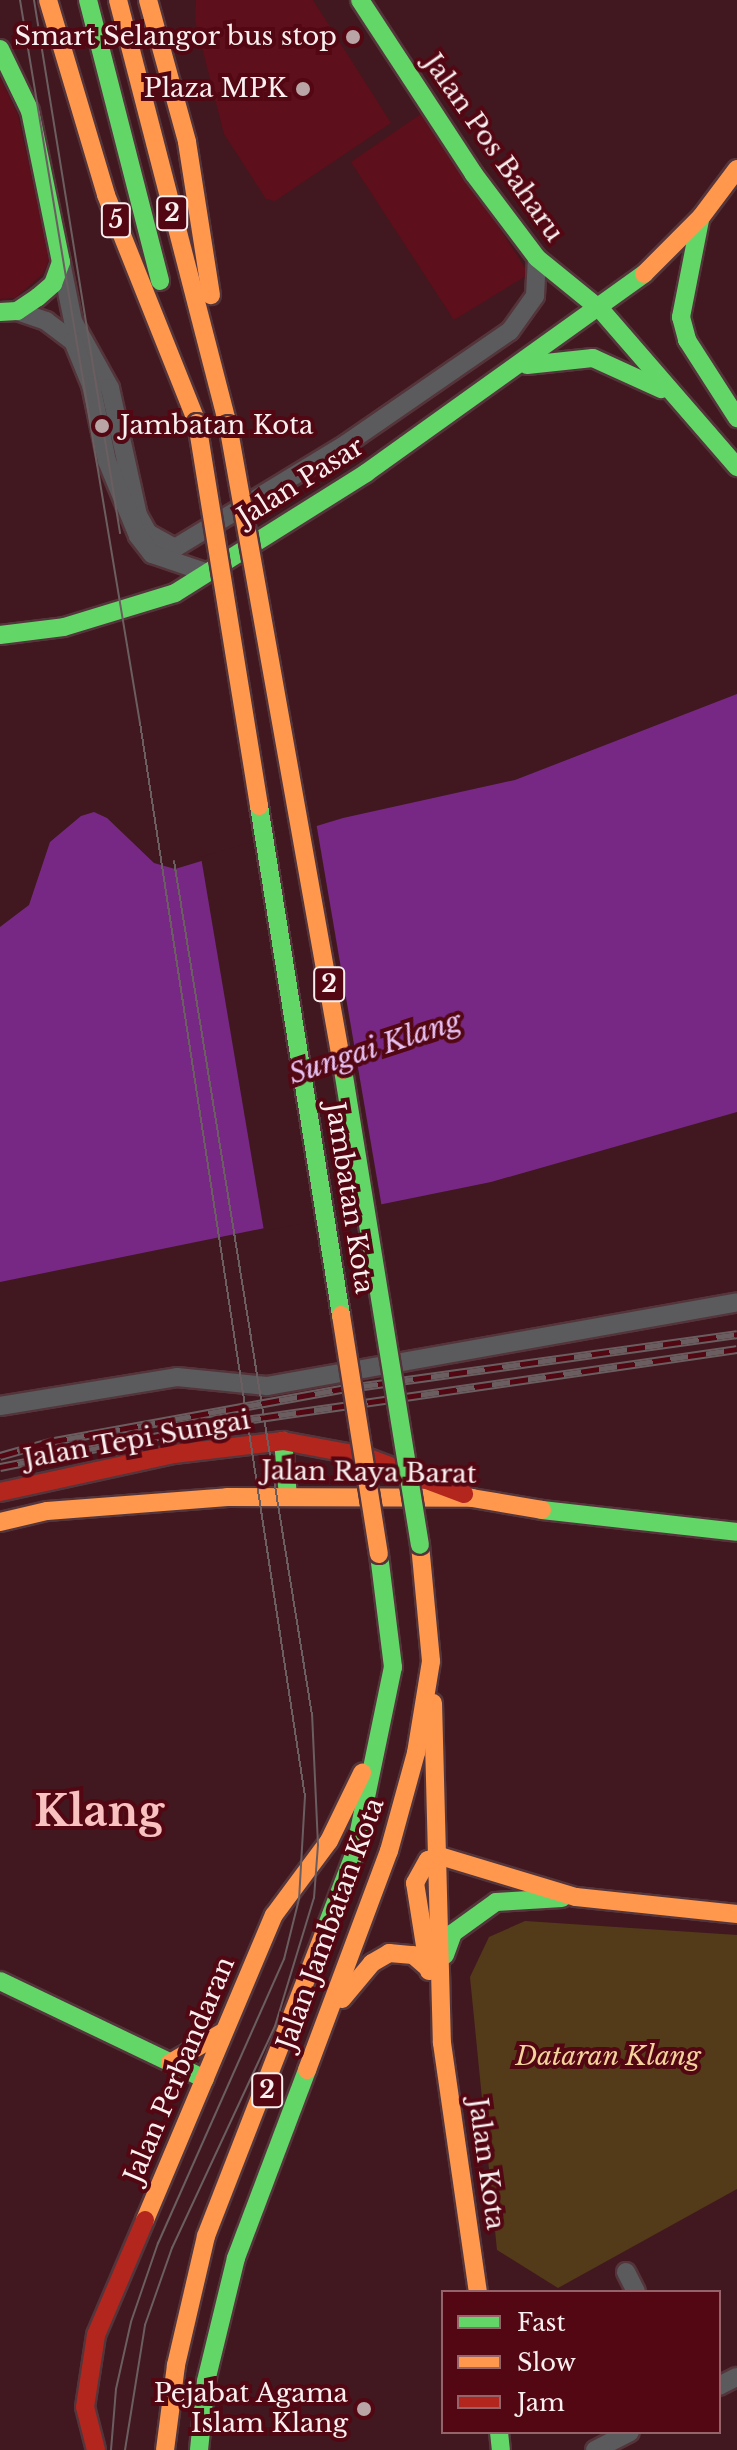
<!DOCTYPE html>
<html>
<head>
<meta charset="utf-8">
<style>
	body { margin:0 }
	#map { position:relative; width:737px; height:2450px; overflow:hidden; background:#41181f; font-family:"Libre Baskerville",serif }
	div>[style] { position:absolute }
	.built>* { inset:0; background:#5d0f1b }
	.green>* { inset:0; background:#533b19 }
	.water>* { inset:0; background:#772885 }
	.pier>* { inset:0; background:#41181f }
	.roads { filter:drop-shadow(2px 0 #54353b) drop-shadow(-2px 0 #54353b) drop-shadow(0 2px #54353b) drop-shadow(0 -2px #54353b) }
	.street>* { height:18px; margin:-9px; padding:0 9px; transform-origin:9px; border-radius:9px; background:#5b5b5d }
	.fast>* { height:18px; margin:-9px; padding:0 9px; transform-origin:9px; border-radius:9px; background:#63d668 }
	.slow>* { height:18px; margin:-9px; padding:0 9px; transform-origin:9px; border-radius:9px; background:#ff974d }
	.jam>* { height:18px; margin:-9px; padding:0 9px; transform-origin:9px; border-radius:9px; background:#b3261e }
	.tram>* { height:2px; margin:-1px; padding:0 1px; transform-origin:1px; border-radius:1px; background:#6b5e61 }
	.rail>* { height:9px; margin-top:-4.5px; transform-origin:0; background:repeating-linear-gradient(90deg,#520713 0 18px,#6b5e61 0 36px); box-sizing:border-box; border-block:2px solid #6b5e61 }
	.bridges { filter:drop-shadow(2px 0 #54353b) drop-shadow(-2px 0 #54353b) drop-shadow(0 2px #54353b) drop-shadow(0 -2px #54353b) }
	.fast-bridge>* { height:18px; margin:-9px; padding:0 9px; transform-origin:9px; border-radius:9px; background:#63d668 }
	.slow-bridge>* { height:18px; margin:-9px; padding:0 9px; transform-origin:9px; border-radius:9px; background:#ff974d }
	.dots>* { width:22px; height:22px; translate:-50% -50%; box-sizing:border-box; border:4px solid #520713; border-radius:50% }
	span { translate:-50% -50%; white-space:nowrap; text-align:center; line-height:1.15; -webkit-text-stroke:8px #520713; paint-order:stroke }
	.shield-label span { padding:2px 6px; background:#520713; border:2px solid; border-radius:6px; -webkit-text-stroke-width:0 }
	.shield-label { font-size:24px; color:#f9efef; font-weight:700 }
	.poi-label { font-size:26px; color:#f9efef }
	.right { translate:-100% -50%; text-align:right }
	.left { translate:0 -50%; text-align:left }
	.street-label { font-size:26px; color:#f9efef }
	.park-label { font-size:26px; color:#f3d29b; font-style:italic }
	.water-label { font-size:28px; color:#e8c1f2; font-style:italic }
	.town-label { font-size:42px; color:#f9c2c1; font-weight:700 }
	.legend { position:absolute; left:441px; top:2290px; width:280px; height:144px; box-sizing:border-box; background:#520713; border:2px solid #95646b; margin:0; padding:10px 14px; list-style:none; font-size:24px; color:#f9efef }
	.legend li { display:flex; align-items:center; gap:16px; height:40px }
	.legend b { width:40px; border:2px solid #95646b }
</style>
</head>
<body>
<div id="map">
	<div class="built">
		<div style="clip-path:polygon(196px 0,313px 0,391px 123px,275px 201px,266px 199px,224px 134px,195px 20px)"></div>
		<div style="clip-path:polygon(0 77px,18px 115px,50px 258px,43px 274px,15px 298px,0 299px)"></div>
		<div style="clip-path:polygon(425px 111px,529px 274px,454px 320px,351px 162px)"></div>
	</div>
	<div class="green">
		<div style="clip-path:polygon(525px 1921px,737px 1935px,737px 2189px,558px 2288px,497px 2250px,470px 1977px,489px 1937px)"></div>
	</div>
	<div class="water">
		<div style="clip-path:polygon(737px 694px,737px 1112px,491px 1182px,0 1282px,0 927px,29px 905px,50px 842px,81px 816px,94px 812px,107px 818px,154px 863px,175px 869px,343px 818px,515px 780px)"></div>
	</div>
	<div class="pier">
		<div style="clip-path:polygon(316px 822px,382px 1208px,264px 1231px,201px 857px)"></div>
	</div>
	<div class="roads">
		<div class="street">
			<div style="left:61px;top:262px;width:60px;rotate:78.5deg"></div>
			<div style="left:73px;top:321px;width:77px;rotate:61.1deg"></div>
			<div style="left:110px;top:388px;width:130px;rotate:77.6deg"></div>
			<div style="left:138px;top:515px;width:21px;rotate:61deg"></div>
			<div style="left:148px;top:533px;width:31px;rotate:29deg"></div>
			<div style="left:175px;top:548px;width:200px;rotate:-31.3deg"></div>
			<div style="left:346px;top:444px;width:199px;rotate:-34.6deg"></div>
			<div style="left:510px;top:331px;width:43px;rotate:-54.5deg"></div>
			<div style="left:535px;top:296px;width:38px;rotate:-87deg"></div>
			<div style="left:17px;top:311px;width:31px;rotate:19deg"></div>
			<div style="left:46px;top:321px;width:34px;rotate:37deg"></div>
			<div style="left:73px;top:341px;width:48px;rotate:67.8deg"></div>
			<div style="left:91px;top:385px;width:78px;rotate:78.1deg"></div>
			<div style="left:107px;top:461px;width:81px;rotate:67.5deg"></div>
			<div style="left:138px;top:536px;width:23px;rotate:52deg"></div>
			<div style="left:152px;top:554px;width:56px;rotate:18.8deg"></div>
			<div style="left:0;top:1406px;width:179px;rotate:-9.3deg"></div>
			<div style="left:177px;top:1377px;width:90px;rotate:5.7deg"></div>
			<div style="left:267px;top:1386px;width:477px;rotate:-10.1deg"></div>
			<div style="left:626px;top:2272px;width:22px;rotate:63deg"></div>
			<div style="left:719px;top:2386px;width:20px;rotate:-27deg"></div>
			<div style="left:595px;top:2450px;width:39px;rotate:-27deg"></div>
		</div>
		<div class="fast">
			<div style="left:88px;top:0;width:290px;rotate:75.6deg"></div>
			<div style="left:360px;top:0;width:207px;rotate:56.8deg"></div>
			<div style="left:473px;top:173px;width:106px;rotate:53deg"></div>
			<div style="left:537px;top:258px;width:82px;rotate:39.1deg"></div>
			<div style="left:0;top:49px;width:69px;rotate:64.2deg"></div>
			<div style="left:30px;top:111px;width:154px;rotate:78.4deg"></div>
			<div style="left:61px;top:262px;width:23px;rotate:110deg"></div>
			<div style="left:53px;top:284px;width:20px;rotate:139deg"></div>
			<div style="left:38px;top:297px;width:25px;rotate:146deg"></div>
			<div style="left:17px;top:311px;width:17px;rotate:177deg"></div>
			<div style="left:700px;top:220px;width:99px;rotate:101.1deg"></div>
			<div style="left:681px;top:317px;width:24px;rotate:75deg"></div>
			<div style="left:687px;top:340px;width:93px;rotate:57.3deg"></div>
			<div style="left:601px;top:310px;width:208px;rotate:49.1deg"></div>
			<div style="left:527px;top:365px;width:66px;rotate:-6.1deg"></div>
			<div style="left:593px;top:358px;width:75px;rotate:24.5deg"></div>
			<div style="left:0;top:635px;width:64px;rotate:-7.1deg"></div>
			<div style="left:64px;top:627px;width:116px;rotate:-17deg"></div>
			<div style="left:175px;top:593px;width:226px;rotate:-32.1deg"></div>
			<div style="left:366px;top:473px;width:342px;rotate:-35.6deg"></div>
			<div style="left:283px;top:1441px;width:55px;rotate:84.8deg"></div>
			<div style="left:542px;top:1510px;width:196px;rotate:6.4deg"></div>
			<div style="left:325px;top:1930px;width:80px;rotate:-68.9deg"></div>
			<div style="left:354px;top:1855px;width:192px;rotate:-78.3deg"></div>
			<div style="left:393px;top:1667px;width:114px;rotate:-97.1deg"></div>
			<div style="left:445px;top:1955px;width:23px;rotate:-70deg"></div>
			<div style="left:453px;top:1933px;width:53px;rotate:-35.8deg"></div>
			<div style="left:496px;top:1902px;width:66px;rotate:-3.5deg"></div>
			<div style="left:0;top:1981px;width:227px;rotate:25.6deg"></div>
			<div style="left:499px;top:2432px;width:18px;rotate:84deg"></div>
			<div style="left:199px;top:2450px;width:69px;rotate:-84.2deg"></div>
			<div style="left:206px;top:2381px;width:127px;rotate:-76.3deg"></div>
			<div style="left:236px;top:2258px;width:201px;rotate:-69.3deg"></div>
		</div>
		<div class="slow">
			<div style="left:48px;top:0;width:203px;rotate:73.4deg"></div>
			<div style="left:106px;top:195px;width:245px;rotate:68.2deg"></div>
			<div style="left:118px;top:0;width:439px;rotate:75.5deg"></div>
			<div style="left:148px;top:0;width:147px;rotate:74.6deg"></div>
			<div style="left:187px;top:142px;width:155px;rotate:81.1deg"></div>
			<div style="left:644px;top:274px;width:81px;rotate:-45deg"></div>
			<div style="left:701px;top:217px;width:60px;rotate:-53.1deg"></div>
			<div style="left:0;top:1522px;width:48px;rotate:-13.2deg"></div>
			<div style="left:47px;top:1511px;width:181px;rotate:-4.4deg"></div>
			<div style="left:227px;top:1497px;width:245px;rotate:0.2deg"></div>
			<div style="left:472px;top:1498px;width:71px;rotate:9.7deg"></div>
			<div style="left:433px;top:1703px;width:340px;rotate:88.5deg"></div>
			<div style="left:442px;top:2043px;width:252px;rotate:81.8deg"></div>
			<div style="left:429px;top:1971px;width:89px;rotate:-99deg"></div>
			<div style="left:415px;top:1883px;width:26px;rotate:-61deg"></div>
			<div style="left:428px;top:1860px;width:13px;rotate:-18deg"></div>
			<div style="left:440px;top:1856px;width:142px;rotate:16.8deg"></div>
			<div style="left:576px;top:1897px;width:162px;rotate:6deg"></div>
			<div style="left:342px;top:1999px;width:47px;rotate:-50.2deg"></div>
			<div style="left:372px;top:1963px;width:20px;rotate:-30deg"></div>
			<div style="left:389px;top:1953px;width:24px;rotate:5deg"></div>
			<div style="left:413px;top:1955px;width:21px;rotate:41deg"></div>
			<div style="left:170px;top:2063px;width:61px;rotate:-30.3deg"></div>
			<div style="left:307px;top:2070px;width:234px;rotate:-69.5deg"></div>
			<div style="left:389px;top:1851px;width:102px;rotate:-74.6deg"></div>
			<div style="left:416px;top:1753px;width:93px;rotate:-80.7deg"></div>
			<div style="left:431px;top:1661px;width:117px;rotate:-95.4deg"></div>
			<div style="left:145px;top:2220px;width:331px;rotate:-67.1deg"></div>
			<div style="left:274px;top:1915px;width:92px;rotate:-53.4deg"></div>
			<div style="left:329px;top:1841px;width:76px;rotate:-64.1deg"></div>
			<div style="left:165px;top:2450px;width:86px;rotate:-82.6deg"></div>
			<div style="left:176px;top:2365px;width:132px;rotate:-76.9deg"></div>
			<div style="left:206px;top:2236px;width:328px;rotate:-68.7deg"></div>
		</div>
		<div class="jam">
			<div style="left:0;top:1492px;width:178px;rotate:-12.3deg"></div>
			<div style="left:174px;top:1454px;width:110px;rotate:-6.8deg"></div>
			<div style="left:283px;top:1441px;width:81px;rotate:10.6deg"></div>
			<div style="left:363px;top:1456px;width:108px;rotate:20.6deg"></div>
			<div style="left:96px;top:2450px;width:44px;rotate:-104.3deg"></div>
			<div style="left:85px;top:2407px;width:73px;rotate:-81.3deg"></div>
			<div style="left:96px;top:2335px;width:125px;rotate:-66.9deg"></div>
		</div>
	</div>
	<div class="tram">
		<div style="left:20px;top:0;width:733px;rotate:80.58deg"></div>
		<div style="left:140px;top:723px;width:1086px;rotate:81.26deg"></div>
		<div style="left:305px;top:1796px;width:103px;rotate:93.3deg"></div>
		<div style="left:299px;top:1899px;width:62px;rotate:104deg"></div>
		<div style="left:284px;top:1959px;width:311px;rotate:113.9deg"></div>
		<div style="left:158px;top:2243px;width:83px;rotate:108.9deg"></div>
		<div style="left:131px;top:2322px;width:69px;rotate:102.6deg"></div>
		<div style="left:116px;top:2389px;width:61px;rotate:94.7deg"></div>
		<div style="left:34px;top:0;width:540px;rotate:80.83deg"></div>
		<div style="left:125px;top:2450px;width:127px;rotate:-80.9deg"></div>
		<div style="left:145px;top:2325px;width:82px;rotate:-70.7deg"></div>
		<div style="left:172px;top:2248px;width:245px;rotate:-65.1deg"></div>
		<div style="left:275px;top:2026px;width:134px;rotate:-73.1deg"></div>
		<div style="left:314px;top:1898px;width:53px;rotate:-85.7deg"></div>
		<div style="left:318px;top:1845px;width:130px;rotate:-92.6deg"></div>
		<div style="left:312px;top:1715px;width:865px;rotate:-99.18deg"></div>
	</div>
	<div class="rail">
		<div style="left:0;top:1456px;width:51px;rotate:-15.9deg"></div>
		<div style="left:49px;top:1442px;width:298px;rotate:-10.3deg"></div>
		<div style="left:342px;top:1389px;width:399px;rotate:-7.9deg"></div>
		<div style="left:0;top:1467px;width:229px;rotate:-11.1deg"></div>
		<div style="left:225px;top:1423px;width:517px;rotate:-8.22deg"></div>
	</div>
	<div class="bridges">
		<div class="fast-bridge">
			<div style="left:259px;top:806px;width:516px;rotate:80.85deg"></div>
			<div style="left:343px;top:1070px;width:481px;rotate:80.8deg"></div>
		</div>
		<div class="slow-bridge">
			<div style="left:197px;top:423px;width:388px;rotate:80.8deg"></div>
			<div style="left:228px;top:425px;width:655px;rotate:79.89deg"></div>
			<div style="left:341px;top:1315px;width:242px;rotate:81deg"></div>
		</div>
	</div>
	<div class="dots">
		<div style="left:353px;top:37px;background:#b9a4a6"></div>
		<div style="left:303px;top:89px;background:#b9a4a6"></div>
		<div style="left:102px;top:426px;background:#b9a4a6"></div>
		<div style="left:364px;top:2409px;background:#b9a4a6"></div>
	</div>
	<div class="shield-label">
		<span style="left:172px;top:213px">2</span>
		<span style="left:116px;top:220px">5</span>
		<span style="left:329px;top:984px">2</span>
		<span style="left:267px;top:2090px">2</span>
	</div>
	<div class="poi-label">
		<span class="right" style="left:337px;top:37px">Smart Selangor bus stop</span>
		<span class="right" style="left:287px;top:89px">Plaza MPK</span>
		<span class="left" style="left:120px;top:426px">Jambatan Kota</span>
		<span class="right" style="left:348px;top:2409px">Pejabat Agama<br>Islam Klang</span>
	</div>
	<div class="street-label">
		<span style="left:493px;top:148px;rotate:55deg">Jalan Pos Baharu</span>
		<span style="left:301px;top:482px;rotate:-32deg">Jalan Pasar</span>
		<span style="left:349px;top:1198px;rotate:81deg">Jambatan Kota</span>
		<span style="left:137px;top:1440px;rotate:-10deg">Jalan Tepi Sungai</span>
		<span style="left:369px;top:1473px;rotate:1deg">Jalan Raya Barat</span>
		<span style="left:331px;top:1924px;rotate:-70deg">Jalan Jambatan Kota</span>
		<span style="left:180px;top:2070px;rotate:-67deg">Jalan Perbandaran</span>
		<span style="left:486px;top:2164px;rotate:82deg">Jalan Kota</span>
	</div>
	<div class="park-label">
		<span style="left:608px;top:2057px">Dataran Klang</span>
	</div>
	<div class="water-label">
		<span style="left:375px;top:1048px;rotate:-18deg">Sungai Klang</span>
	</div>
	<div class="town-label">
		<span style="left:99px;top:1811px">Klang</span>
	</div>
	<ul class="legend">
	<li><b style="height:10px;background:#63d668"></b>Fast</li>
	<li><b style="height:10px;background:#ff974d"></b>Slow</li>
	<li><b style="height:10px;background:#b3261e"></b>Jam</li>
	</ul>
</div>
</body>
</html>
